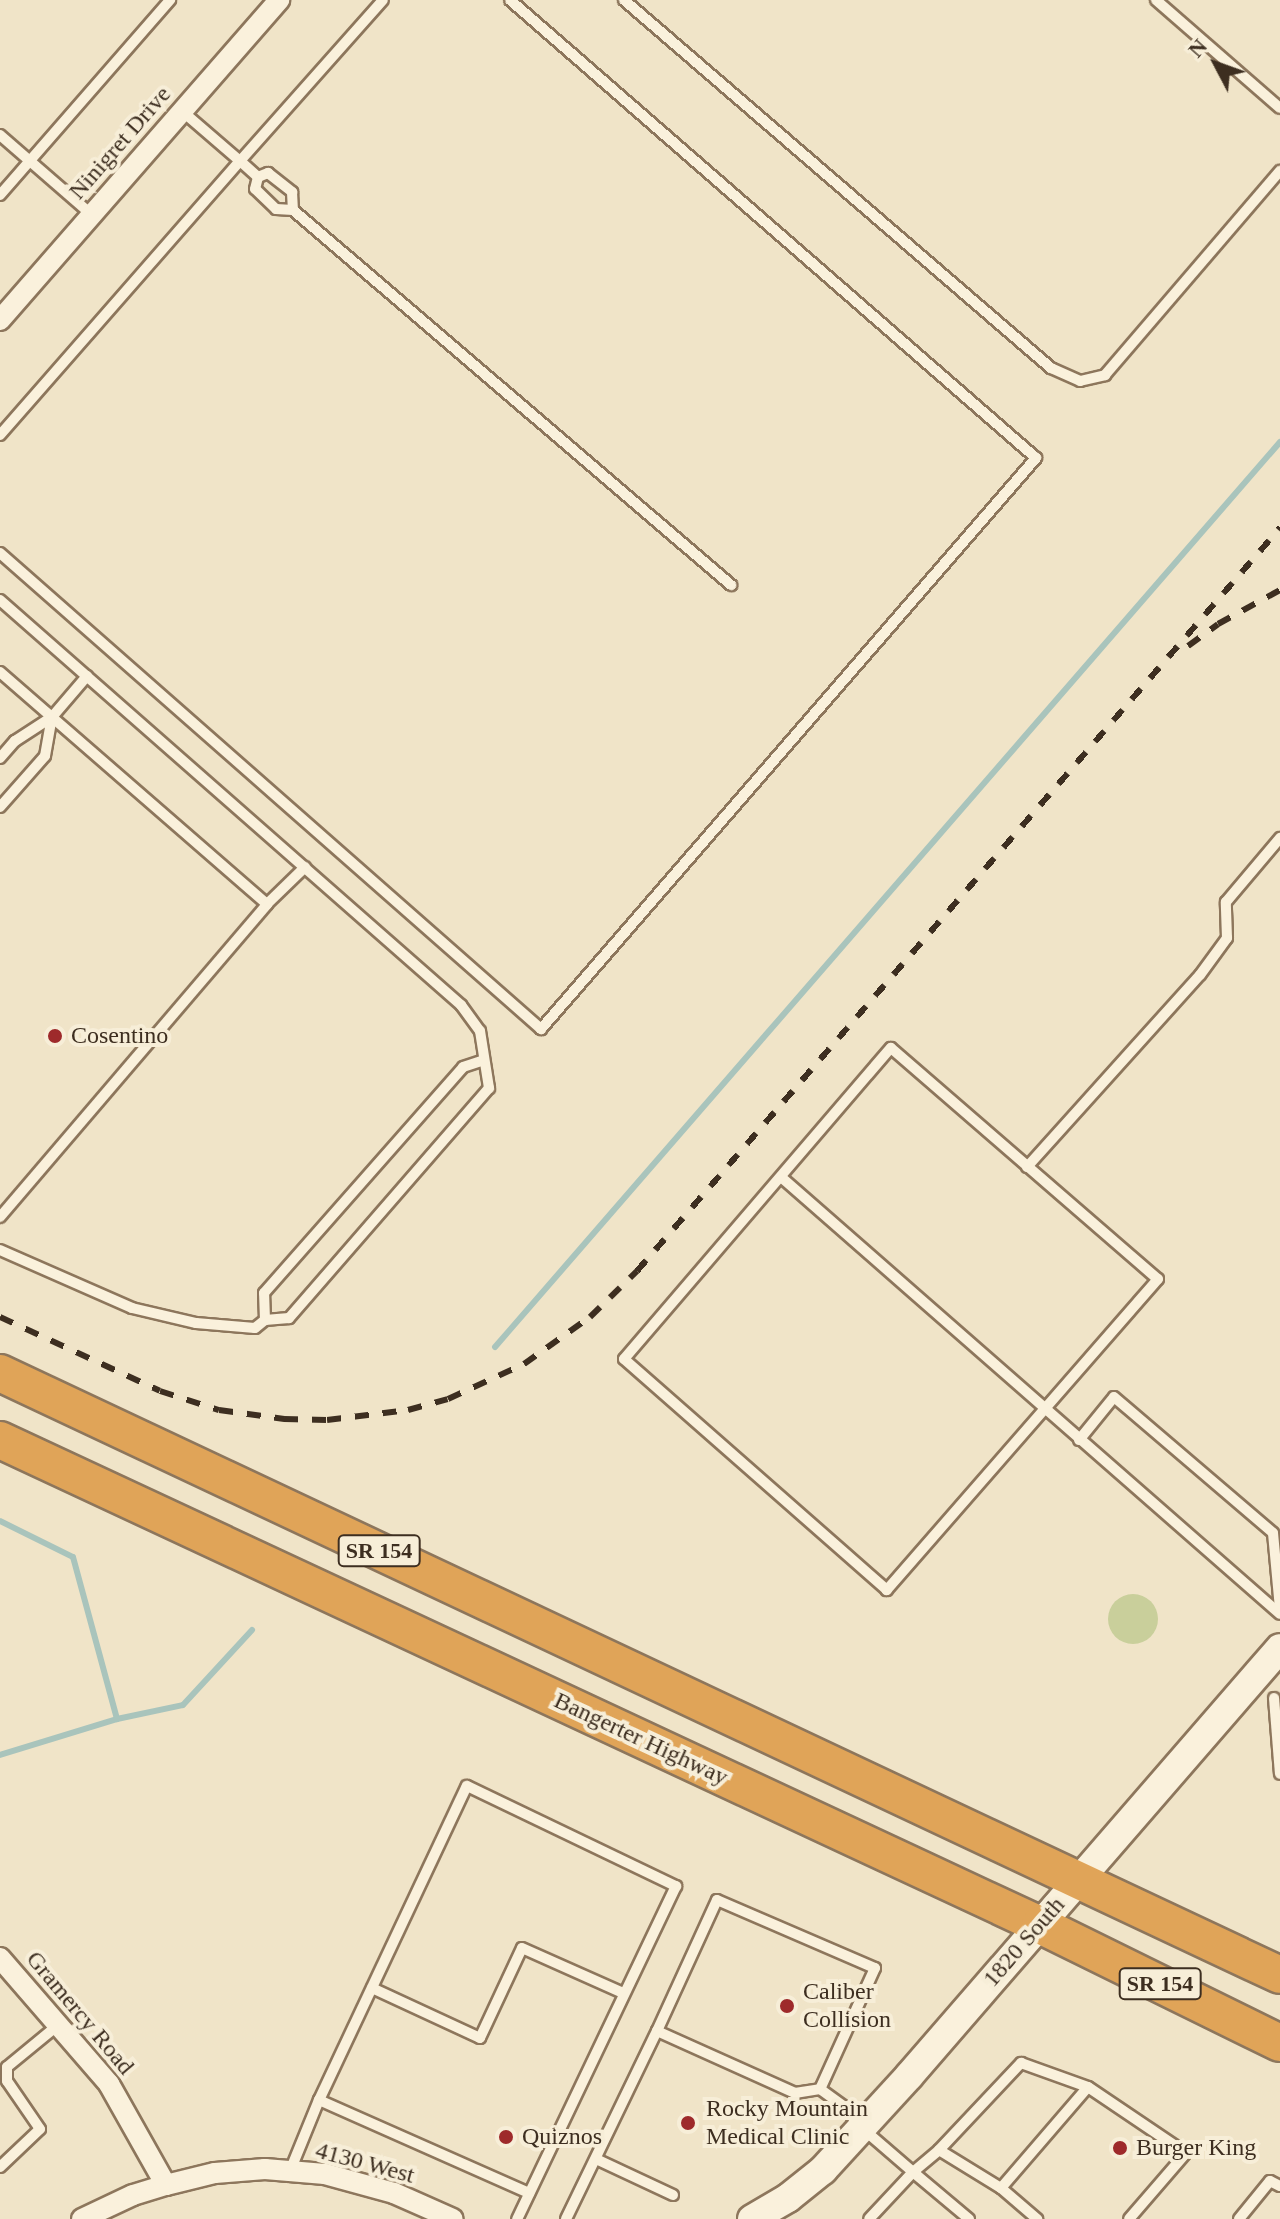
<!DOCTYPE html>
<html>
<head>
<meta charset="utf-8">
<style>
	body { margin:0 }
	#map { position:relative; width:1280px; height:2219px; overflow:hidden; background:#f0e4c8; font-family:Georgia,serif }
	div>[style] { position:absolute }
	.green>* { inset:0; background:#c9cf9b }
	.round { border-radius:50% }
	.stream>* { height:6px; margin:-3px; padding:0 3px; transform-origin:3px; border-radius:3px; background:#a9c4bc }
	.roads { filter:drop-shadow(2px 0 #8d765c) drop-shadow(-2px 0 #8d765c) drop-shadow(0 2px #8d765c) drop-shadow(0 -2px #8d765c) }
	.lane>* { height:10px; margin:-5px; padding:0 5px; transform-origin:5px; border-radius:5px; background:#faf1dc }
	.street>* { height:20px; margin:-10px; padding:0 10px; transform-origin:10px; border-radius:10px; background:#faf1dc }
	.secondary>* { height:28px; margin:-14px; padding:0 14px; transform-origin:14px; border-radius:14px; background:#faf1dc }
	.highway>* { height:36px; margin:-18px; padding:0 18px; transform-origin:18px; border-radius:18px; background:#e0a458 }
	.rail>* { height:6px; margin-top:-3px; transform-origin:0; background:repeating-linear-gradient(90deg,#3d2e20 0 14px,transparent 0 28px) }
	.dots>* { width:22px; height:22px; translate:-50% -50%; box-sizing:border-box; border:4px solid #f7eed8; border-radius:50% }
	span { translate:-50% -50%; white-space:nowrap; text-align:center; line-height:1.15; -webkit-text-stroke:8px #f7eed8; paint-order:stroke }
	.shield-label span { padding:2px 6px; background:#f7eed8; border:2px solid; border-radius:6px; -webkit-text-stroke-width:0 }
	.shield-label { font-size:22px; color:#3d2e20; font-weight:700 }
	.street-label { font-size:24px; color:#3d2e20 }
	.poi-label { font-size:24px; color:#3d2e20 }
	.left { translate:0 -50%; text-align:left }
	.north { position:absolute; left:1176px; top:24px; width:80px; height:80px; -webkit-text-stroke:6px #f7eed8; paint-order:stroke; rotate:311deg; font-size:22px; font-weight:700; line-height:32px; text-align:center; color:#3d2e20 }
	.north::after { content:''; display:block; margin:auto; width:28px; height:36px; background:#3d2e20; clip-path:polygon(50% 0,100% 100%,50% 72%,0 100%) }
</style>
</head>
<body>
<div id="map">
	<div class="green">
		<div class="round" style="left:1108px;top:1594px;width:50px;height:50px"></div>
	</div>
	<div class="stream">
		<div style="left:495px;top:1347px;width:1198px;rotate:-49.06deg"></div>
		<div style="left:0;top:1521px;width:81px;rotate:26.3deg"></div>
		<div style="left:73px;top:1557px;width:168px;rotate:74.8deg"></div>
		<div style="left:0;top:1755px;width:122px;rotate:-17.1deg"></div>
		<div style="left:117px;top:1719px;width:67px;rotate:-12deg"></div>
		<div style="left:183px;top:1705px;width:102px;rotate:-47.4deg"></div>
	</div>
	<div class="roads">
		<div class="lane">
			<div style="left:624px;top:0;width:564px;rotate:40.76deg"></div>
			<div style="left:1051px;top:368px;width:32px;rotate:24deg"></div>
			<div style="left:1080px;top:381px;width:26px;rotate:-13deg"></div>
			<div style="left:1105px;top:375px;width:269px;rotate:-49.4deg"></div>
			<div style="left:1156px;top:0;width:164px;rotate:41.1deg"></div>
			<div style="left:0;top:135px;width:122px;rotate:41deg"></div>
			<div style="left:268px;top:173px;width:31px;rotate:38deg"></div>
			<div style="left:292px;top:192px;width:18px;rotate:87deg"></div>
			<div style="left:293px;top:210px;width:17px;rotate:-177deg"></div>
			<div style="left:276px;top:209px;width:29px;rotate:-136deg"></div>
			<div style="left:255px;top:189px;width:12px;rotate:-76deg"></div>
			<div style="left:258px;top:177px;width:11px;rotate:-22deg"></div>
			<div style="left:258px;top:177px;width:24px;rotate:-138deg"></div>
			<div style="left:240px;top:161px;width:215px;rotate:-48.4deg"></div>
			<div style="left:0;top:195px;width:259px;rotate:-48.9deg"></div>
			<div style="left:293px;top:210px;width:577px;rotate:40.57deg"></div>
			<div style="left:0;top:435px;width:364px;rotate:-48.8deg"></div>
			<div style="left:240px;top:161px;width:77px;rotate:-139.2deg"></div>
			<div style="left:0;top:553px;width:721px;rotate:41.34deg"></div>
			<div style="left:541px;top:1029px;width:756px;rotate:-49.08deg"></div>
			<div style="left:1036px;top:458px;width:697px;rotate:-138.95deg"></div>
			<div style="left:0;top:600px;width:614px;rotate:41.3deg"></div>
			<div style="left:461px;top:1005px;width:32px;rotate:54deg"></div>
			<div style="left:480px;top:1031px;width:58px;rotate:81deg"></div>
			<div style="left:489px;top:1088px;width:305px;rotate:131deg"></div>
			<div style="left:289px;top:1318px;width:24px;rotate:175deg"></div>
			<div style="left:265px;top:1320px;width:27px;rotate:-92deg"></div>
			<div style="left:264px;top:1293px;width:301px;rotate:-48.6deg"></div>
			<div style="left:463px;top:1067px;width:20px;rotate:-18deg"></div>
			<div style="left:0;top:672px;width:354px;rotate:41deg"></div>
			<div style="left:0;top:758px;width:23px;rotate:-49deg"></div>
			<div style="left:15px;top:741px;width:44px;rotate:-33deg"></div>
			<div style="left:52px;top:717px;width:54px;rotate:-49.5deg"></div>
			<div style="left:0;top:807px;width:68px;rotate:-48.6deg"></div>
			<div style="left:45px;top:756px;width:40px;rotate:-80deg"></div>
			<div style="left:891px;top:1048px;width:353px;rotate:40.9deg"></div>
			<div style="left:1158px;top:1279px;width:413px;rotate:131.1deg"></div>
			<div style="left:887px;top:1590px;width:350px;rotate:-138.7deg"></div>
			<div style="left:624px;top:1359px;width:410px;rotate:-49.4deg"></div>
			<div style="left:1027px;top:1167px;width:258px;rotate:-48deg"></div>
			<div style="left:1200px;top:975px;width:46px;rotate:-53.9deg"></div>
			<div style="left:1227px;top:938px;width:36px;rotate:-92deg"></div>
			<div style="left:1226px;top:902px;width:84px;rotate:-49.8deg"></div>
			<div style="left:781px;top:1177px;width:663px;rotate:41.21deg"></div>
			<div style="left:0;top:1217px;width:411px;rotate:-49.5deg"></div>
			<div style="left:267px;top:904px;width:53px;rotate:-44.2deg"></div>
			<div style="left:0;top:1250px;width:144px;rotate:23.7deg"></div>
			<div style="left:132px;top:1308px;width:66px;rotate:13.2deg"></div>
			<div style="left:196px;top:1323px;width:59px;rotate:4.8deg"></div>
			<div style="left:255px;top:1328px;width:13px;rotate:-39deg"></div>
			<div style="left:1079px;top:1440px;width:55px;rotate:-50.9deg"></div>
			<div style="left:1114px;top:1397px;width:209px;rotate:40.5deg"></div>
			<div style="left:1273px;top:1533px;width:75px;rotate:84.7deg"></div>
			<div style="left:1274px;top:1698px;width:76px;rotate:85.5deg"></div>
			<div style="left:372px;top:1988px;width:119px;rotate:24.8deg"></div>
			<div style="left:480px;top:2038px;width:99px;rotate:-65deg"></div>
			<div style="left:522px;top:1948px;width:111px;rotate:24deg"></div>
			<div style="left:657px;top:2031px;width:144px;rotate:-65.4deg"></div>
			<div style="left:717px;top:1900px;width:172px;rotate:23.3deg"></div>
			<div style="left:875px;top:1968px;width:133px;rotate:114.4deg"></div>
			<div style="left:820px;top:2089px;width:29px;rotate:36deg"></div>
			<div style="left:843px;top:2106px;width:29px;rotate:49deg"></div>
			<div style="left:862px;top:2128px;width:67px;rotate:40.8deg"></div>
			<div style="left:913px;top:2172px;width:64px;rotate:133.1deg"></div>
			<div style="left:319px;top:2100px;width:230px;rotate:23.9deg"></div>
			<div style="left:939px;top:2150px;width:120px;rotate:-46.7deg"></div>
			<div style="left:1021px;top:2063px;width:71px;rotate:19.7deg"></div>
			<div style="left:1088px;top:2087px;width:118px;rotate:34deg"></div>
			<div style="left:1186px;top:2153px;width:87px;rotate:130.8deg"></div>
			<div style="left:596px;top:2159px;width:85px;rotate:25.1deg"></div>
			<div style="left:0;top:2167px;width:55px;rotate:-43.5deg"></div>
			<div style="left:40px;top:2129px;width:58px;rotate:-124.5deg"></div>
			<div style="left:7px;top:2081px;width:14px;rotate:-90deg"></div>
			<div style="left:7px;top:2067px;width:66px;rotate:-39.5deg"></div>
			<div style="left:290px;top:2171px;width:77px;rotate:-67.8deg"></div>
			<div style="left:319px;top:2100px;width:347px;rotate:-64.8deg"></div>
			<div style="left:467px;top:1786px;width:232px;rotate:25.6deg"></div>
			<div style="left:676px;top:1886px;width:369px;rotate:115.5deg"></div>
			<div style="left:1001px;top:2188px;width:133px;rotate:-49.3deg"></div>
			<div style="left:566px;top:2219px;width:209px;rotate:-64.2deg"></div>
			<div style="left:657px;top:2031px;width:151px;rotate:24.2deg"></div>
			<div style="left:795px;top:2093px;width:25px;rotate:-9deg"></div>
			<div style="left:969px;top:2219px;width:73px;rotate:-140deg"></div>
			<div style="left:913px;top:2172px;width:34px;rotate:-40deg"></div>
			<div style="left:939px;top:2150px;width:73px;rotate:31.5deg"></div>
			<div style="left:1001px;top:2188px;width:48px;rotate:40.7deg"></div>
			<div style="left:1239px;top:2219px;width:49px;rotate:-50.8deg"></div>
			<div style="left:1270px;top:2181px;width:11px;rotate:27deg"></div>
		</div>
		<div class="street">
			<div style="left:0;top:320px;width:425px;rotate:-48.9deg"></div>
			<div style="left:0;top:1958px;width:167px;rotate:49.1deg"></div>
			<div style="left:109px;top:2084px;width:116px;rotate:60.6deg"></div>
			<div style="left:82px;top:2219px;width:56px;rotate:-25.2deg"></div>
			<div style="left:133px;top:2195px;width:34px;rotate:-17deg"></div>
			<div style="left:166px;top:2185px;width:50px;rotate:-13.8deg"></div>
			<div style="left:215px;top:2173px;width:50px;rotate:-4.6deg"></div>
			<div style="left:265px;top:2169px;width:60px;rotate:4.8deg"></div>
			<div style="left:325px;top:2174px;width:72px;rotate:15.4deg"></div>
			<div style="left:394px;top:2193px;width:64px;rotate:23.8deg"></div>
		</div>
		<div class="secondary">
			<div style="left:752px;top:2219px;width:42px;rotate:-30.3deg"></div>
			<div style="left:788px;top:2198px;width:45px;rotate:-38.7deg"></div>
			<div style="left:823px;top:2170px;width:127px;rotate:-47.5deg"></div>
			<div style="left:909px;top:2076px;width:566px;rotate:-49.08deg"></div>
		</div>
		<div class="highway">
			<div style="left:0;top:1373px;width:1414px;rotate:25.19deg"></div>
			<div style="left:0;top:1440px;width:1148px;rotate:25deg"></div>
			<div style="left:1040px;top:1925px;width:267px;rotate:26.2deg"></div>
		</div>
	</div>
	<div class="rail">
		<div style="left:1188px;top:646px;width:37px;rotate:-36deg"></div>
		<div style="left:1218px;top:624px;width:71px;rotate:-28.7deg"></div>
		<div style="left:0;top:1317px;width:176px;rotate:24.8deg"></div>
		<div style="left:160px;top:1391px;width:62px;rotate:17.9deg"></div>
		<div style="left:219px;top:1410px;width:66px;rotate:7.9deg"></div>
		<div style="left:284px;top:1419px;width:43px;rotate:1.3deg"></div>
		<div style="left:327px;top:1420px;width:82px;rotate:-7deg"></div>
		<div style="left:408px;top:1410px;width:41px;rotate:-15.4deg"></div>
		<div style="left:448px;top:1399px;width:84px;rotate:-24.7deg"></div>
		<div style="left:524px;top:1364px;width:81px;rotate:-35.5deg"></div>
		<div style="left:590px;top:1317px;width:66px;rotate:-44.4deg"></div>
		<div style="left:637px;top:1271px;width:983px;rotate:-49.13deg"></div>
	</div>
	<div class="dots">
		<div style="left:55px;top:1036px;background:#9e2a2b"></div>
		<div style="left:787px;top:2006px;background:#9e2a2b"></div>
		<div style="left:688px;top:2123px;background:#9e2a2b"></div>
		<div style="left:506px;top:2137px;background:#9e2a2b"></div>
		<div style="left:1120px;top:2148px;background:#9e2a2b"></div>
	</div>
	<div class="shield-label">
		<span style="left:379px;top:1551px">SR 154</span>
		<span style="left:1160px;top:1984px">SR 154</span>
	</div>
	<div class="street-label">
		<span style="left:120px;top:143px;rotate:-49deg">Ninigret Drive</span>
		<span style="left:641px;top:1739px;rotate:25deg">Bangerter Highway</span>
		<span style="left:1024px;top:1942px;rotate:-49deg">1820 South</span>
		<span style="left:80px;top:2013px;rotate:50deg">Gramercy Road</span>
		<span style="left:365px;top:2163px;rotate:15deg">4130 West</span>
	</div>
	<div class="poi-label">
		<span class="left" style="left:71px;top:1036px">Cosentino</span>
		<span class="left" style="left:803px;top:2006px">Caliber<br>Collision</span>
		<span class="left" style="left:706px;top:2123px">Rocky Mountain<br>Medical Clinic</span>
		<span class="left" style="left:522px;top:2137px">Quiznos</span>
		<span class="left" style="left:1136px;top:2148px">Burger King</span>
	</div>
	<div class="north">N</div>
</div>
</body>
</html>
